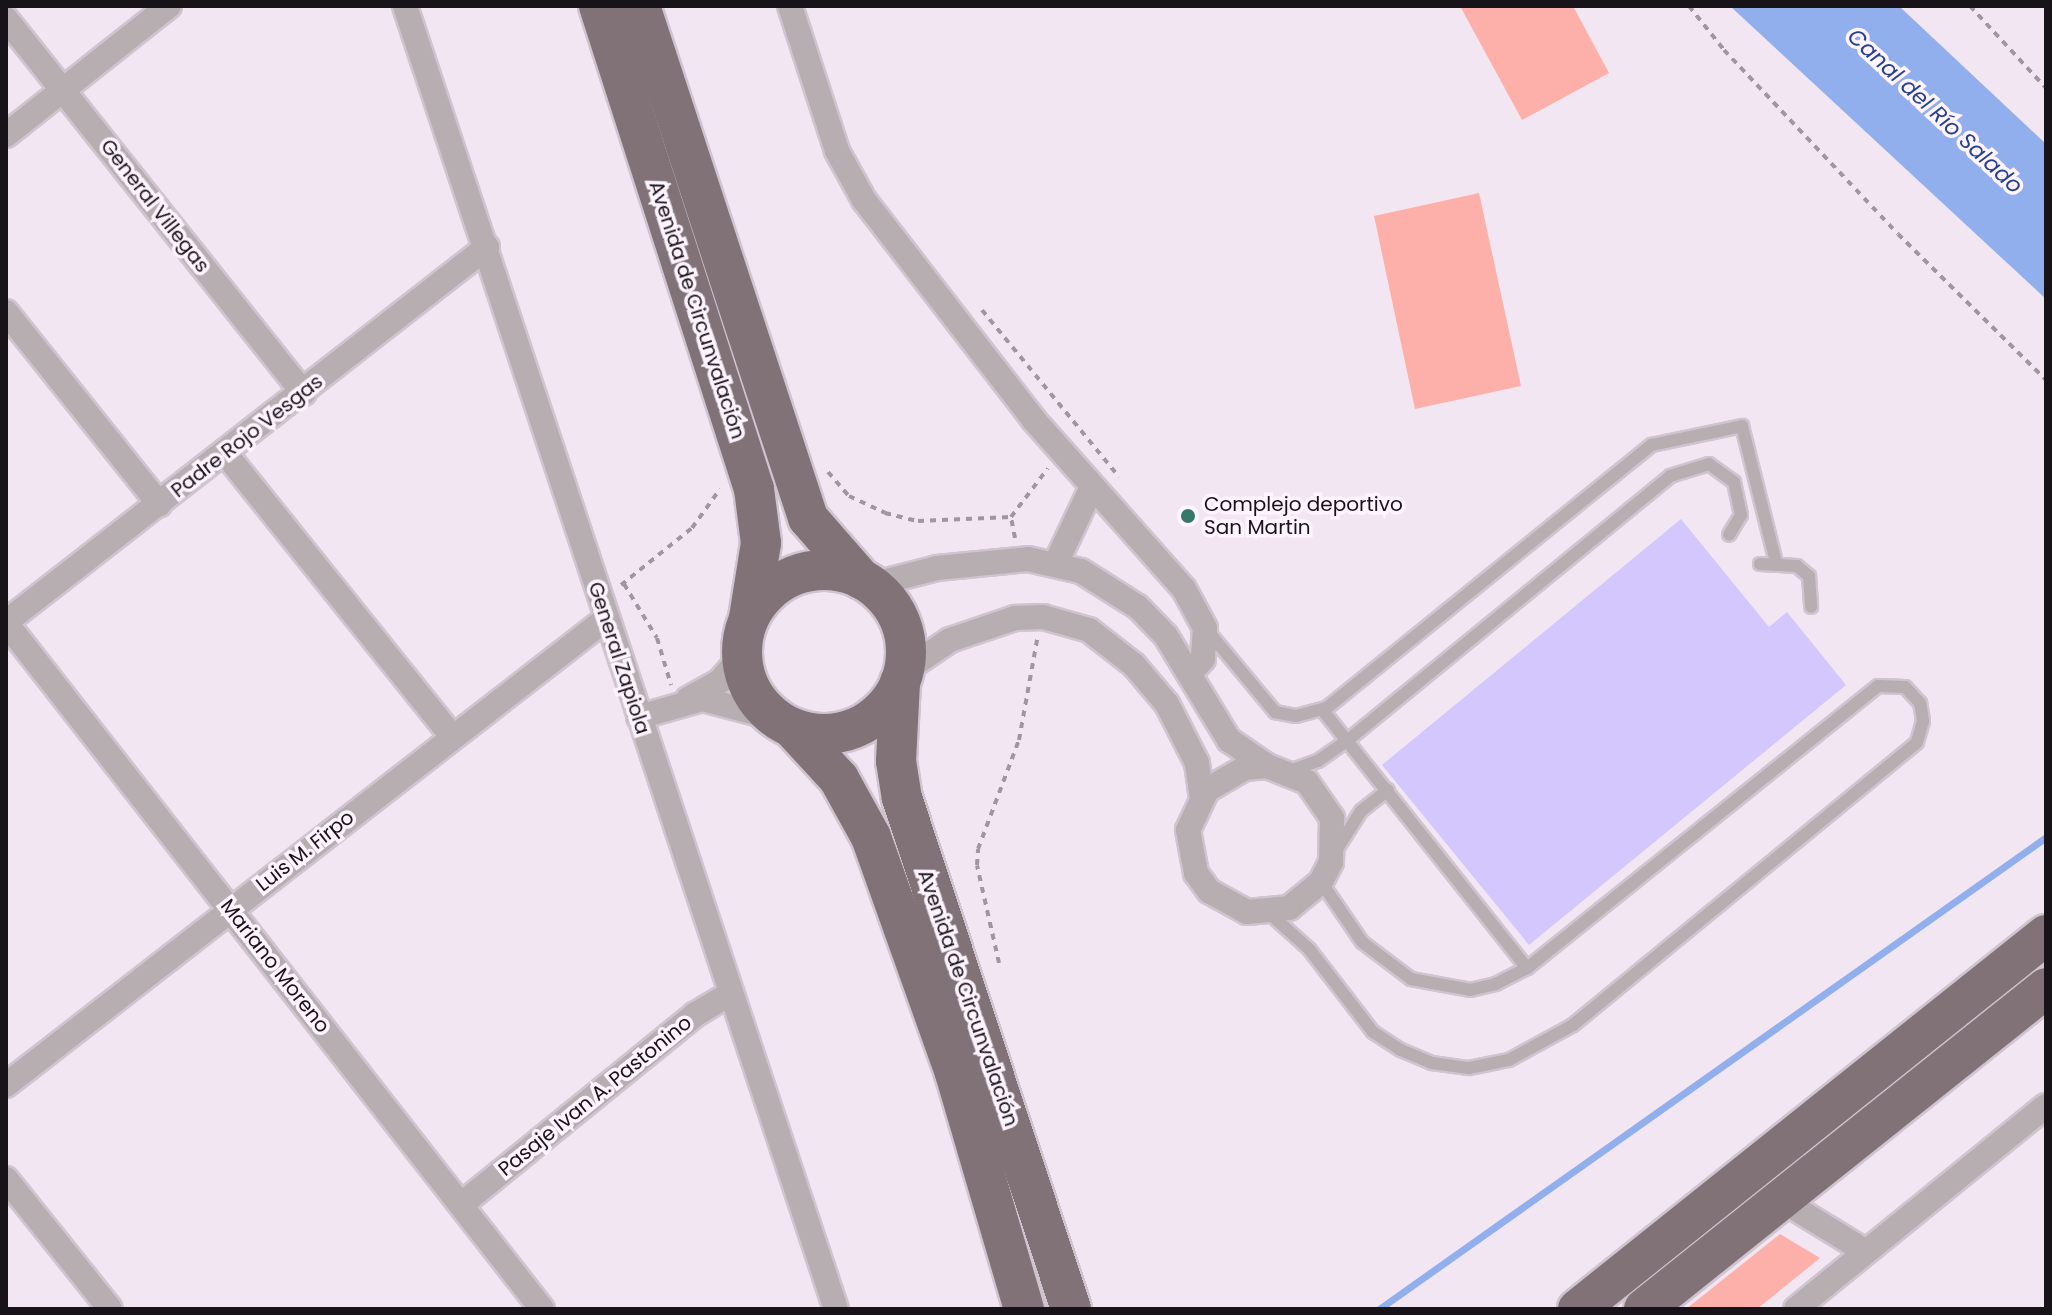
<!DOCTYPE html>
<html>
<head>
<meta charset="utf-8">
<style>
	body { margin:0 }
	#map { position:relative; width:2052px; height:1315px; overflow:hidden; background:#f3e6f3; font-family:Poppins,sans-serif }
	div>[style] { position:absolute }
	.green>* { inset:0; background:#fcb0a9 }
	.water>* { inset:0; background:#91aeed }
	.stream>* { height:7px; margin:-3.5px; padding:0 3.5px; transform-origin:3.5px; border-radius:3.5px; background:#91aeed }
	.building>* { inset:0; background:#d3c7fe }
	.path>* { height:4px; margin-top:-2px; transform-origin:0; background:repeating-linear-gradient(90deg,#a096a0 0 6px,transparent 0 12px) }
	.roads { filter:drop-shadow(2px 0 #d0c4d0) drop-shadow(-2px 0 #d0c4d0) drop-shadow(0 2px #d0c4d0) drop-shadow(0 -2px #d0c4d0) }
	.service>* { height:12px; margin:-6px; padding:0 6px; transform-origin:6px; border-radius:6px; background:#b6aeb0 }
	.minor>* { height:24px; margin:-12px; padding:0 12px; transform-origin:12px; border-radius:12px; background:#b6aeb0 }
	.trunk>* { height:40px; margin:-20px; padding:0 20px; transform-origin:20px; border-radius:20px; background:#817277 }
	.trunk>.ring { margin:-20px; padding:0; box-sizing:content-box; background:none; border:40px solid #817277; border-radius:50% }
	.dots>* { width:22px; height:22px; translate:-50% -50%; box-sizing:border-box; border:4px solid #fef4ff; border-radius:50% }
	span { translate:-50% -50%; white-space:nowrap; text-align:center; line-height:1.15; -webkit-text-stroke:7px #fef4ff; paint-order:stroke }
	.street-label { font-size:20px; color:#181318 }
	.poi-label { font-size:20px; color:#181318 }
	.left { translate:0 -50%; text-align:left }
	.water-label { font-size:22px; color:#25438c; font-style:italic }
	.frame { position:absolute; inset:0; border:8px solid #181318; pointer-events:none }
</style>
</head>
<body>
<div id="map">
	<div class="green">
		<div style="clip-path:polygon(1460px 6px,1573px 6px,1609px 73px,1522px 120px)"></div>
		<div style="clip-path:polygon(1479px 193px,1521px 386px,1415px 409px,1374px 216px)"></div>
		<div style="clip-path:polygon(1780px 1234px,1820px 1258px,1757px 1309px,1686px 1309px)"></div>
	</div>
	<div class="water">
		<div style="clip-path:polygon(1730px 6px,1899px 6px,2046px 144px,2046px 299px)"></div>
	</div>
	<div class="stream">
		<div style="left:1379px;top:1309px;width:817px;rotate:-35.28deg"></div>
	</div>
	<div class="building">
		<div style="clip-path:polygon(1681px 519px,1769px 627px,1787px 612px,1846px 685px,1529px 945px,1382px 765px)"></div>
	</div>
	<div class="path">
		<div style="left:1689px;top:6px;width:56px;rotate:51.5deg"></div>
		<div style="left:1724px;top:50px;width:253px;rotate:46.6deg"></div>
		<div style="left:1898px;top:234px;width:208px;rotate:44.6deg"></div>
		<div style="left:1970px;top:6px;width:112px;rotate:47.2deg"></div>
		<div style="left:982px;top:310px;width:216px;rotate:50.6deg"></div>
		<div style="left:828px;top:472px;width:32px;rotate:49deg"></div>
		<div style="left:849px;top:496px;width:40px;rotate:25deg"></div>
		<div style="left:885px;top:513px;width:34px;rotate:14deg"></div>
		<div style="left:918px;top:521px;width:93px;rotate:-2.5deg"></div>
		<div style="left:1015px;top:538px;width:21px;rotate:-101deg"></div>
		<div style="left:1011px;top:517px;width:61px;rotate:-52.9deg"></div>
		<div style="left:624px;top:584px;width:63px;rotate:58.6deg"></div>
		<div style="left:657px;top:638px;width:49px;rotate:73.4deg"></div>
		<div style="left:621px;top:585px;width:91px;rotate:-38.8deg"></div>
		<div style="left:692px;top:528px;width:48px;rotate:-54.3deg"></div>
		<div style="left:999px;top:963px;width:100px;rotate:-102.7deg"></div>
		<div style="left:977px;top:865px;width:16px;rotate:-86deg"></div>
		<div style="left:978px;top:849px;width:116px;rotate:-69.4deg"></div>
		<div style="left:1019px;top:740px;width:102px;rotate:-79.8deg"></div>
	</div>
	<div class="roads">
		<div class="service">
			<div style="left:1760px;top:564px;width:37px;rotate:3deg"></div>
			<div style="left:1797px;top:566px;width:16px;rotate:40deg"></div>
			<div style="left:1809px;top:576px;width:31px;rotate:86deg"></div>
			<div style="left:1207px;top:630px;width:107px;rotate:50.3deg"></div>
			<div style="left:1275px;top:712px;width:21px;rotate:11deg"></div>
			<div style="left:1296px;top:716px;width:31px;rotate:-15deg"></div>
			<div style="left:1290px;top:771px;width:30px;rotate:-20deg"></div>
			<div style="left:1318px;top:761px;width:37px;rotate:-35deg"></div>
			<div style="left:1348px;top:740px;width:416px;rotate:-39.3deg"></div>
			<div style="left:1670px;top:476px;width:41px;rotate:-17.1deg"></div>
			<div style="left:1709px;top:464px;width:31px;rotate:36deg"></div>
			<div style="left:1734px;top:482px;width:34px;rotate:78deg"></div>
			<div style="left:1741px;top:515px;width:23px;rotate:121deg"></div>
			<div style="left:1337px;top:849px;width:45px;rotate:-57.7deg"></div>
			<div style="left:1361px;top:811px;width:34px;rotate:-38deg"></div>
			<div style="left:1269px;top:913px;width:54px;rotate:42deg"></div>
			<div style="left:1309px;top:949px;width:105px;rotate:52.4deg"></div>
			<div style="left:1373px;top:1032px;width:33px;rotate:33deg"></div>
			<div style="left:1401px;top:1050px;width:34px;rotate:23deg"></div>
			<div style="left:1432px;top:1063px;width:37px;rotate:8deg"></div>
			<div style="left:1469px;top:1068px;width:41px;rotate:-11.3deg"></div>
			<div style="left:1509px;top:1060px;width:73px;rotate:-28.7deg"></div>
			<div style="left:1573px;top:1025px;width:445px;rotate:-39.4deg"></div>
			<div style="left:1917px;top:742px;width:22px;rotate:-74deg"></div>
			<div style="left:1923px;top:721px;width:18px;rotate:-99deg"></div>
			<div style="left:1920px;top:703px;width:22px;rotate:-133deg"></div>
			<div style="left:1905px;top:687px;width:27px;rotate:-178deg"></div>
			<div style="left:1878px;top:686px;width:450px;rotate:141.2deg"></div>
			<div style="left:1527px;top:968px;width:35px;rotate:153deg"></div>
			<div style="left:1496px;top:984px;width:26px;rotate:167deg"></div>
			<div style="left:1471px;top:990px;width:61px;rotate:-169.6deg"></div>
			<div style="left:1411px;top:979px;width:61px;rotate:-142.9deg"></div>
			<div style="left:1362px;top:942px;width:73px;rotate:-124.3deg"></div>
			<div style="left:1527px;top:968px;width:328px;rotate:-128.4deg"></div>
			<div style="left:1323px;top:711px;width:423px;rotate:-39deg"></div>
			<div style="left:1652px;top:445px;width:92px;rotate:-11.9deg"></div>
			<div style="left:1742px;top:426px;width:140px;rotate:76deg"></div>
		</div>
		<div class="minor">
			<div style="left:405px;top:6px;width:1372px;rotate:71.7deg"></div>
			<div style="left:790px;top:6px;width:152px;rotate:72deg"></div>
			<div style="left:837px;top:151px;width:56px;rotate:61.1deg"></div>
			<div style="left:864px;top:200px;width:277px;rotate:52.3deg"></div>
			<div style="left:1033px;top:419px;width:227px;rotate:48.4deg"></div>
			<div style="left:1184px;top:589px;width:44px;rotate:61.7deg"></div>
			<div style="left:1205px;top:628px;width:31px;rotate:94deg"></div>
			<div style="left:1203px;top:659px;width:19px;rotate:133deg"></div>
			<div style="left:6px;top:19px;width:478px;rotate:51.5deg"></div>
			<div style="left:6px;top:135px;width:208px;rotate:-38.4deg"></div>
			<div style="left:6px;top:312px;width:246px;rotate:51.4deg"></div>
			<div style="left:225px;top:453px;width:363px;rotate:51.3deg"></div>
			<div style="left:1056px;top:563px;width:84px;rotate:-64.7deg"></div>
			<div style="left:871px;top:585px;width:68px;rotate:-14.4deg"></div>
			<div style="left:937px;top:568px;width:91px;rotate:-5.6deg"></div>
			<div style="left:1028px;top:559px;width:54px;rotate:12.8deg"></div>
			<div style="left:1081px;top:571px;width:67px;rotate:32.3deg"></div>
			<div style="left:1138px;top:607px;width:40px;rotate:46deg"></div>
			<div style="left:1166px;top:636px;width:122px;rotate:58.8deg"></div>
			<div style="left:1229px;top:740px;width:46px;rotate:34.4deg"></div>
			<div style="left:1267px;top:766px;width:43px;rotate:21.8deg"></div>
			<div style="left:1307px;top:782px;width:44px;rotate:55.2deg"></div>
			<div style="left:1332px;top:818px;width:44px;rotate:91.3deg"></div>
			<div style="left:1331px;top:862px;width:22px;rotate:117deg"></div>
			<div style="left:1321px;top:882px;width:41px;rotate:140.9deg"></div>
			<div style="left:1289px;top:908px;width:42px;rotate:174.6deg"></div>
			<div style="left:1247px;top:912px;width:43px;rotate:-151.1deg"></div>
			<div style="left:1209px;top:891px;width:22px;rotate:-126deg"></div>
			<div style="left:1196px;top:873px;width:44px;rotate:-100.5deg"></div>
			<div style="left:1188px;top:830px;width:44px;rotate:-64.6deg"></div>
			<div style="left:1207px;top:790px;width:44px;rotate:-30.1deg"></div>
			<div style="left:1245px;top:768px;width:22px;rotate:-5deg"></div>
			<div style="left:6px;top:622px;width:610px;rotate:-37.94deg"></div>
			<div style="left:6px;top:623px;width:871px;rotate:52deg"></div>
			<div style="left:904px;top:671px;width:55px;rotate:-34deg"></div>
			<div style="left:950px;top:640px;width:69px;rotate:-18.7deg"></div>
			<div style="left:1015px;top:618px;width:28px;rotate:-2deg"></div>
			<div style="left:1043px;top:617px;width:48px;rotate:15.8deg"></div>
			<div style="left:1089px;top:630px;width:57px;rotate:37.9deg"></div>
			<div style="left:1134px;top:665px;width:51px;rotate:49.8deg"></div>
			<div style="left:1167px;top:704px;width:66px;rotate:63deg"></div>
			<div style="left:1197px;top:763px;width:35px;rotate:82deg"></div>
			<div style="left:688px;top:699px;width:37px;rotate:-29deg"></div>
			<div style="left:720px;top:681px;width:21px;rotate:-49deg"></div>
			<div style="left:734px;top:665px;width:22px;rotate:-69deg"></div>
			<div style="left:639px;top:717px;width:66px;rotate:-15.9deg"></div>
			<div style="left:702px;top:699px;width:71px;rotate:14.6deg"></div>
			<div style="left:6px;top:1085px;width:760px;rotate:-37.84deg"></div>
			<div style="left:6px;top:1179px;width:166px;rotate:51.3deg"></div>
			<div style="left:1780px;top:1199px;width:100px;rotate:31.5deg"></div>
			<div style="left:462px;top:1204px;width:301px;rotate:-39.1deg"></div>
			<div style="left:696px;top:1014px;width:41px;rotate:-31deg"></div>
			<div style="left:1796px;top:1309px;width:322px;rotate:-39.1deg"></div>
		</div>
		<div class="trunk">
			<div style="left:599px;top:6px;width:507px;rotate:72.21deg"></div>
			<div style="left:754px;top:489px;width:54px;rotate:82.6deg"></div>
			<div style="left:761px;top:543px;width:76px;rotate:99.1deg"></div>
			<div style="left:640px;top:6px;width:539px;rotate:71.83deg"></div>
			<div style="left:808px;top:518px;width:81px;rotate:49deg"></div>
			<div class="ring" style="left:742px;top:570px;width:124px;height:124px"></div>
			<div style="left:900px;top:682px;width:79px;rotate:92.9deg"></div>
			<div style="left:896px;top:761px;width:37px;rotate:81deg"></div>
			<div style="left:902px;top:798px;width:538px;rotate:71.7deg"></div>
			<div style="left:794px;top:730px;width:67px;rotate:47.4deg"></div>
			<div style="left:839px;top:779px;width:66px;rotate:61.1deg"></div>
			<div style="left:871px;top:837px;width:251px;rotate:70.4deg"></div>
			<div style="left:955px;top:1073px;width:246px;rotate:73.7deg"></div>
			<div style="left:1578px;top:1309px;width:599px;rotate:-38.63deg"></div>
			<div style="left:1644px;top:1309px;width:514px;rotate:-38.61deg"></div>
		</div>
	</div>
	<div class="dots">
		<div style="left:1188px;top:516px;background:#377868"></div>
	</div>
	<div class="street-label">
		<span style="left:155px;top:206px;rotate:52deg">General Villegas</span>
		<span style="left:697px;top:310px;rotate:72deg">Avenida de Circunvalación</span>
		<span style="left:247px;top:436px;rotate:-38deg">Padre Rojo Vesgas</span>
		<span style="left:619px;top:658px;rotate:72deg">General Zapiola</span>
		<span style="left:305px;top:851px;rotate:-38deg">Luis M. Firpo</span>
		<span style="left:275px;top:966px;rotate:52deg">Mariano Moreno</span>
		<span style="left:968px;top:998px;rotate:71deg">Avenida de Circunvalación</span>
		<span style="left:595px;top:1096px;rotate:-39deg">Pasaje Ivan A. Pastonino</span>
	</div>
	<div class="poi-label">
		<span class="left" style="left:1204px;top:516px">Complejo deportivo<br>San Martin</span>
	</div>
	<div class="water-label">
		<span style="left:1935px;top:111px;rotate:43deg">Canal del Río Salado</span>
	</div>
	<div class="frame"></div>
</div>
</body>
</html>
